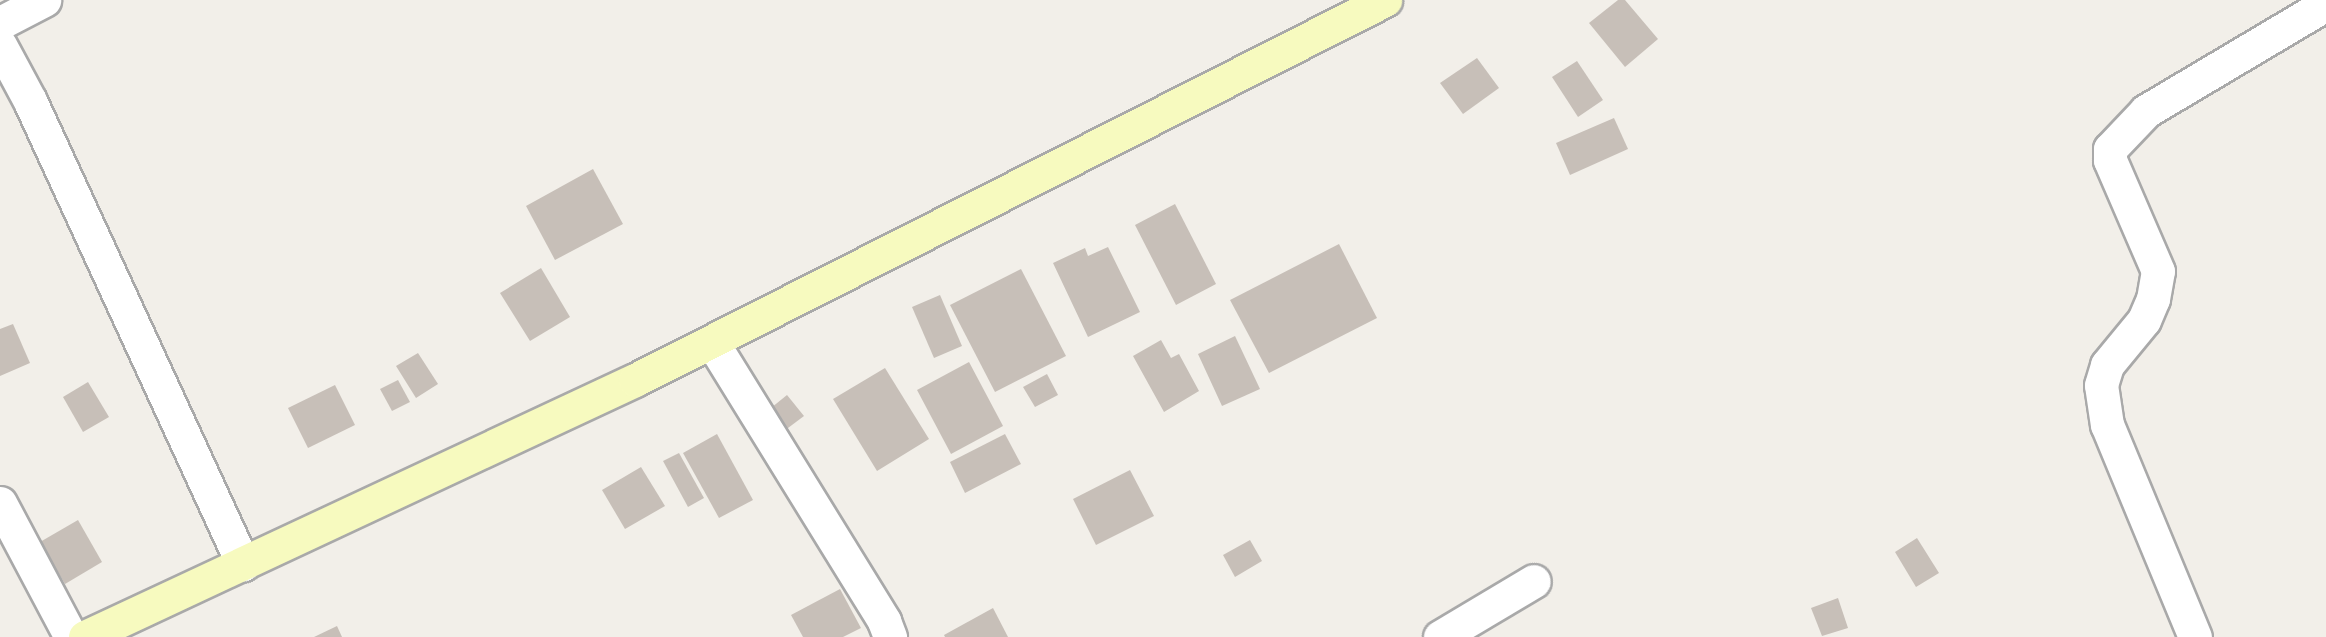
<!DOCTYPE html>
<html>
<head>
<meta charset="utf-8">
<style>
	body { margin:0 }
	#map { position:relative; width:2326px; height:637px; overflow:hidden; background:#f2efe9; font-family:"Golos Text",sans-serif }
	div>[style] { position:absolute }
	.building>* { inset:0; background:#c7bfb8 }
	.roads { filter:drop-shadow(2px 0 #a9a9a9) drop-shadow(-2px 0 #a9a9a9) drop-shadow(0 2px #a9a9a9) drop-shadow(0 -2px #a9a9a9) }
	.street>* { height:33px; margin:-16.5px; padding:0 16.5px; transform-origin:16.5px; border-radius:16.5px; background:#fff }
	.secondary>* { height:33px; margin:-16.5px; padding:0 16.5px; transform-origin:16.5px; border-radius:16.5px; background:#f7fabf }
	span { translate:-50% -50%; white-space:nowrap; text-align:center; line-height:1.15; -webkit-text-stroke:6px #fff; paint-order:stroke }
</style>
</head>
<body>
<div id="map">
	<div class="building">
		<div style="clip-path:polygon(1618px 0,1625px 0,1658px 39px,1625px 67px,1589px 23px)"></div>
		<div style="clip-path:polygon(1477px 58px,1499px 88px,1463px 114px,1440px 83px)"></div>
		<div style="clip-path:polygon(1577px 61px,1603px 100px,1578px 117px,1552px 77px)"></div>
		<div style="clip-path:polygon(1614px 118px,1628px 149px,1570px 175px,1556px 143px)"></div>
		<div style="clip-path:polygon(593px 169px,623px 224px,555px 260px,526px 206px)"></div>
		<div style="clip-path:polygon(1175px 204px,1216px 284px,1176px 305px,1135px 225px)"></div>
		<div style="clip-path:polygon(1339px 244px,1377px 318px,1269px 373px,1230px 300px)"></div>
		<div style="clip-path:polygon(1108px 247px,1140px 312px,1088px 337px,1053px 263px,1085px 248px,1088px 256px)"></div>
		<div style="clip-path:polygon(541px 268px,570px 317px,530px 341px,500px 293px)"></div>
		<div style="clip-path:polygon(1021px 269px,1066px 356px,995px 392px,950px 305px)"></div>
		<div style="clip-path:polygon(940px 295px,962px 346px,934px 358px,912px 307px)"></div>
		<div style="clip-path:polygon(13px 324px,30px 363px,0 376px,0 329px)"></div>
		<div style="clip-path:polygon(1235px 336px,1260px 389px,1222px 406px,1198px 354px)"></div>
		<div style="clip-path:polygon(1161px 340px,1171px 358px,1179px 354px,1199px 391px,1164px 412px,1133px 356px)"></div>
		<div style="clip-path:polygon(418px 353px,438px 384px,416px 398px,396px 366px)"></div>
		<div style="clip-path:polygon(969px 362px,1003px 426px,951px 454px,917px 390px)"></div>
		<div style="clip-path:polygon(885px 368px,929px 439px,877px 471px,833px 399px)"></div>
		<div style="clip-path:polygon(1047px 374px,1058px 395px,1035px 407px,1023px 387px)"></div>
		<div style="clip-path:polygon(398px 380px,410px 402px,392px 411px,380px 389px)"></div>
		<div style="clip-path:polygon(88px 382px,109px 417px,83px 432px,63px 397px)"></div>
		<div style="clip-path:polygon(335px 385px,355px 425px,308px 448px,288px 408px)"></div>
		<div style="clip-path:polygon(787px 395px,804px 416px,776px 437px,761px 416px)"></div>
		<div style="clip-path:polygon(717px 434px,753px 500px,719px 518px,683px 453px)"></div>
		<div style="clip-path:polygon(1005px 434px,1021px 464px,965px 493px,950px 462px)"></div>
		<div style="clip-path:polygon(679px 453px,704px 498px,688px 507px,663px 461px)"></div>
		<div style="clip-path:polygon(641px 467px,665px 506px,625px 529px,602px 490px)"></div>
		<div style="clip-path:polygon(1130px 470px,1154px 516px,1096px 545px,1073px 499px)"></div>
		<div style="clip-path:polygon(78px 520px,102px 562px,65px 584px,40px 542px)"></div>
		<div style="clip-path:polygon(1917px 538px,1939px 573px,1916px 587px,1895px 552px)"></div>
		<div style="clip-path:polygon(1250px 540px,1262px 561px,1235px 577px,1223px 555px)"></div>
		<div style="clip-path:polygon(840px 589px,861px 628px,843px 637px,803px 637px,791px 615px)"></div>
		<div style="clip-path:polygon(1838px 598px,1848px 628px,1822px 636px,1811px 608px)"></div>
		<div style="clip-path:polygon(993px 608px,1008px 637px,945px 637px,944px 635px)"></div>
		<div style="clip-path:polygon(337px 626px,342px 637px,314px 637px)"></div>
	</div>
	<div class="roads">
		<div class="street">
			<div style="left:0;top:23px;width:50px;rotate:-27.6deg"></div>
			<div style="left:0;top:45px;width:64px;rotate:61.8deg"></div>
			<div style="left:30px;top:101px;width:510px;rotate:65.3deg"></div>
			<div style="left:712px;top:342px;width:328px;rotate:58.3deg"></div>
			<div style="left:884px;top:621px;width:17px;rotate:69deg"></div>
			<div style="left:0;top:503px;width:152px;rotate:62.1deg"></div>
			<div style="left:1440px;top:637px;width:109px;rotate:-30.8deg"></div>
			<div style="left:2195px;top:637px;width:230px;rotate:-112.5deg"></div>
			<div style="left:2107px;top:425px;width:40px;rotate:-98.5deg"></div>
			<div style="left:2101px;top:385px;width:21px;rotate:-73deg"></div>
			<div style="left:2107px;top:365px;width:58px;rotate:-50.6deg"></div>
			<div style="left:2144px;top:320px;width:23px;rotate:-67deg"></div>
			<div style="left:2153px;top:299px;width:28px;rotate:-80deg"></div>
			<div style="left:2158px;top:271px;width:121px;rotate:-113.4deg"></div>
			<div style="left:2110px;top:160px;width:11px;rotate:-90deg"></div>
			<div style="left:2110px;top:149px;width:52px;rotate:-46.5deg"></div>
			<div style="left:2146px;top:111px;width:209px;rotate:-30.7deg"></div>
		</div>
		<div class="secondary">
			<div style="left:85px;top:637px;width:607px;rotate:-25.05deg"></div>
			<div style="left:635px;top:380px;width:841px;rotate:-26.87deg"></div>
		</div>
	</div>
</div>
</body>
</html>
